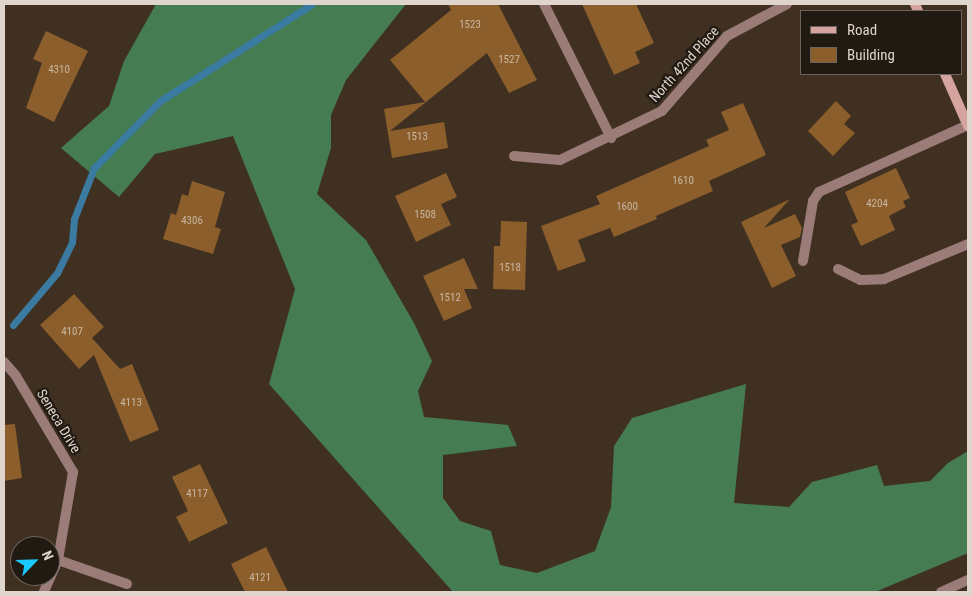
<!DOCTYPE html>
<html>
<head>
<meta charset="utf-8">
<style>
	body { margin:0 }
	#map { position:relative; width:972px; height:596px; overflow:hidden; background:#3f3021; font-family:"Roboto Condensed",sans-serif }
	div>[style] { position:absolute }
	.forest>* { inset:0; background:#457c52 }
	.stream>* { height:7px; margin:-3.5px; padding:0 3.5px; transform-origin:3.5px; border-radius:3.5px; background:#3b7aa1 }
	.building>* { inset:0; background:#8b5e2b }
	.lane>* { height:10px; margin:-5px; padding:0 5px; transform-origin:5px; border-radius:5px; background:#9b7c78 }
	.street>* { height:10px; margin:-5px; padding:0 5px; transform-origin:5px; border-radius:5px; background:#9b7c78 }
	.secondary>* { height:10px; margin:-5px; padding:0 5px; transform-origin:5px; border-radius:5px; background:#d6a49e }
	span { translate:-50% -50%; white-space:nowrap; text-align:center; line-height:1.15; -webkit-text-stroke:4.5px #211a13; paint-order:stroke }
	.number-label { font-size:11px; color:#cab7a4 }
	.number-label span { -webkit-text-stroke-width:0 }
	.street-label { font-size:14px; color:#dfd5cc }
	.frame { position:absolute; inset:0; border:5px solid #dfd5cc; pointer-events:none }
	.legend { position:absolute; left:800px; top:10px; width:162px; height:65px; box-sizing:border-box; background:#211a13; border:1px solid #6d655d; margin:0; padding:6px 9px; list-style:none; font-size:15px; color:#dfd5cc }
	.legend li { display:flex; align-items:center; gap:10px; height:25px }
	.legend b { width:25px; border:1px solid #6d655d }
	.north { position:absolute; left:10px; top:536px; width:50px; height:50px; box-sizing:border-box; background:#211a13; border:1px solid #6d655d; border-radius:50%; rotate:66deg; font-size:14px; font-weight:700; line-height:20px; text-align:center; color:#dfd5cc }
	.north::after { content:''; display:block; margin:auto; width:18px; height:22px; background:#1acafc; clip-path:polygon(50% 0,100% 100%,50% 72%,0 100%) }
</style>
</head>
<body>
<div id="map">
	<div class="forest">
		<div style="clip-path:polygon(156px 4px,406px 4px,346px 80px,331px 115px,331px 148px,317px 194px,366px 240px,414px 323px,432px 361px,418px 391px,424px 417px,508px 425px,517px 446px,443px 455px,443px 498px,460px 521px,491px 531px,500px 565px,537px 573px,595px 551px,611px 507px,614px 446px,632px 418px,746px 384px,734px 503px,789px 507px,812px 482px,877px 465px,884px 486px,930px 481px,948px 463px,968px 451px,968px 553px,875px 592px,453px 592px,269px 384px,295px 289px,233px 136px,155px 154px,119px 197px,61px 148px,109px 106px,124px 61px)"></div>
	</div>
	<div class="stream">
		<div style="left:13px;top:325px;width:68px;rotate:-49.8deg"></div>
		<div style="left:57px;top:273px;width:34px;rotate:-64deg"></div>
		<div style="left:72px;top:242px;width:23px;rotate:-85deg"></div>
		<div style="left:74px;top:219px;width:55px;rotate:-68.6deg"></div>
		<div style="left:94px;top:168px;width:94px;rotate:-45.4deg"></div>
		<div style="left:160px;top:101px;width:180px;rotate:-32.5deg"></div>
	</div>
	<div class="building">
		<div style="clip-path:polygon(448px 4px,498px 4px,537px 80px,509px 93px,487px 53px,390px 131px,444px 122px,448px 148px,392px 158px,384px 109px,425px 102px,390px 60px,451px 10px)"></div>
		<div style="clip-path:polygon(582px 4px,636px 4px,654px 43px,635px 52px,640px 63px,614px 75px)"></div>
		<div style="clip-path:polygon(46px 31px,88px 51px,54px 122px,26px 108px,42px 63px,33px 59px)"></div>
		<div style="clip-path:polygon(836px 101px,851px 116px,844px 124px,855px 133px,833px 156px,808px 131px)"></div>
		<div style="clip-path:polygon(743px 103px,766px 155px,709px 181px,713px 191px,656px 216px,657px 219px,614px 237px,610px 228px,578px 240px,586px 261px,558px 271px,541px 226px,600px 204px,596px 196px,709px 146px,706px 140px,729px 130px,721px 112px)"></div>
		<div style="clip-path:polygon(896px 168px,910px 198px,903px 201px,906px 207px,889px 216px,895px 230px,861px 246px,851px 225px,858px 222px,845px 192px)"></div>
		<div style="clip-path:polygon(446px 173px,457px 197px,441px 204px,451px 225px,416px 242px,395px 196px)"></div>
		<div style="clip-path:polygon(192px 181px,225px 192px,215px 227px,221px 229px,213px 254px,163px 239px,171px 213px,176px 215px,182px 194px,188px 196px)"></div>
		<div style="clip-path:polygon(790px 199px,764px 228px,795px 214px,802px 228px,800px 237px,781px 245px,796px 276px,772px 288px,741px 222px)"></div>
		<div style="clip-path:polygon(501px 221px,527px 222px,525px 290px,493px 289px,494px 246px,500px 246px)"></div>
		<div style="clip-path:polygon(464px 258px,478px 289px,464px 289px,472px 308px,444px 321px,423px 276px)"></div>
		<div style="clip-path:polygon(74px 294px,104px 327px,92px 338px,120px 369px,132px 364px,159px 430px,130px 442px,94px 355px,79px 369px,40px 325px)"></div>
		<div style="clip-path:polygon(15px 424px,22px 478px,4px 481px,4px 425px)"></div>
		<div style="clip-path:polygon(200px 464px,228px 523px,189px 542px,176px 517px,188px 511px,172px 477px)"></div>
		<div style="clip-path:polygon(266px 547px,288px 592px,245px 592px,231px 564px)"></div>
	</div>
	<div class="lane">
		<div style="left:544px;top:4px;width:150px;rotate:63.4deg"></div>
		<div style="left:803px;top:261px;width:61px;rotate:-80.5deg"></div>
		<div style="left:813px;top:201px;width:11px;rotate:-56deg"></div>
		<div style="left:819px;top:192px;width:163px;rotate:-24.2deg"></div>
		<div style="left:838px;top:269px;width:25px;rotate:26deg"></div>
		<div style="left:861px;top:280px;width:23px;rotate:-2deg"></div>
		<div style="left:884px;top:279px;width:91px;rotate:-22.6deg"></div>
	</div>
	<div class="street">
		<div style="left:514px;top:156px;width:46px;rotate:5deg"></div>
		<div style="left:560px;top:160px;width:113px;rotate:-25.7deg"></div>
		<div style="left:662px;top:111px;width:99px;rotate:-49.1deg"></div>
		<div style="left:727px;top:36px;width:68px;rotate:-28.1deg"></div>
		<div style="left:4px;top:362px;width:18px;rotate:49deg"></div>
		<div style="left:16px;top:376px;width:112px;rotate:59.3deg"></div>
		<div style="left:73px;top:472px;width:89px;rotate:99.7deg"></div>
		<div style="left:58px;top:560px;width:35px;rotate:114deg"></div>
		<div style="left:58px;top:560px;width:73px;rotate:19.2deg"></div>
		<div style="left:941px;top:592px;width:30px;rotate:-24deg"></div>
	</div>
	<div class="secondary">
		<div style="left:915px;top:4px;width:8px;rotate:67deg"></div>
		<div style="left:945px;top:74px;width:57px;rotate:66.1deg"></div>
	</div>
	<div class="number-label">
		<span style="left:470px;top:25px">1523</span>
		<span style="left:509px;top:60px">1527</span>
		<span style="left:59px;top:70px">4310</span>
		<span style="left:417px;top:137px">1513</span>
		<span style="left:683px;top:181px">1610</span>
		<span style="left:877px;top:204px">4204</span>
		<span style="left:627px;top:207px">1600</span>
		<span style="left:425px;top:215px">1508</span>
		<span style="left:192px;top:221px">4306</span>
		<span style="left:510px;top:268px">1518</span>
		<span style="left:450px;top:298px">1512</span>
		<span style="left:72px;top:332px">4107</span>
		<span style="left:131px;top:403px">4113</span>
		<span style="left:197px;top:494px">4117</span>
		<span style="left:260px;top:578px">4121</span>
	</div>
	<div class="street-label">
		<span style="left:684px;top:64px;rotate:-48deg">North 42nd Place</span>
		<span style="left:59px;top:421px;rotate:59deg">Seneca Drive</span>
	</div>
	<div class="frame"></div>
	<ul class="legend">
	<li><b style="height:6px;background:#d6a49e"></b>Road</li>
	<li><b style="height:14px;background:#8b5e2b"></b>Building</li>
	</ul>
	<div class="north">N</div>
</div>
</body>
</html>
